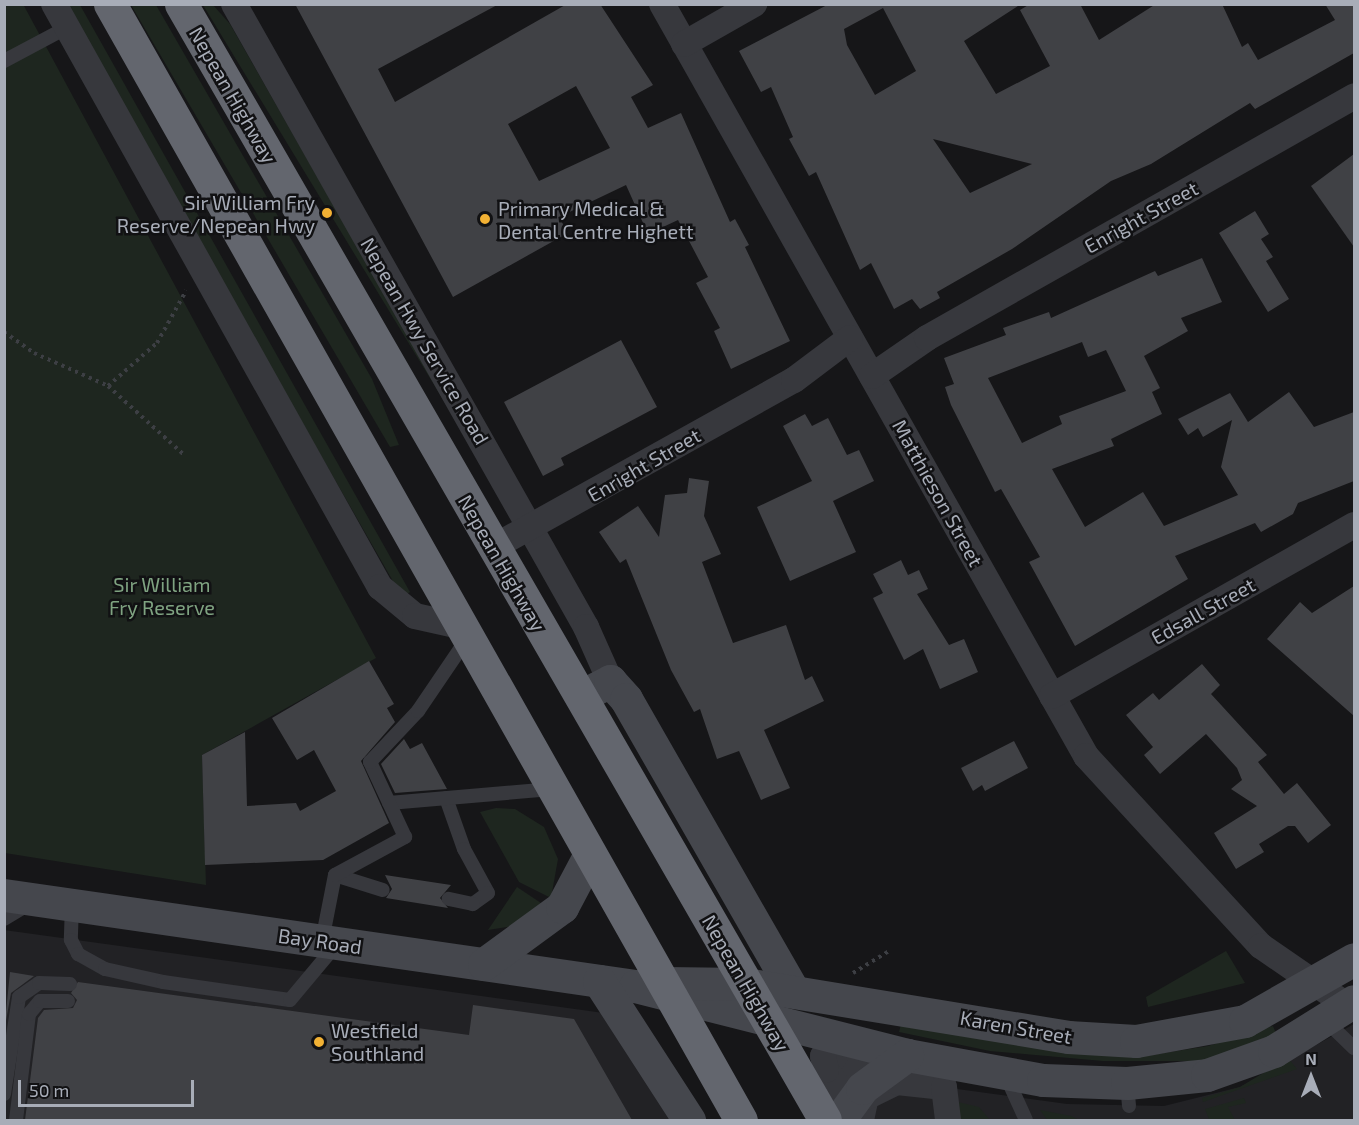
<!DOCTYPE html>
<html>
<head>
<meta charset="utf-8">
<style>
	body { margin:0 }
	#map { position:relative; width:1359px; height:1125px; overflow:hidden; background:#161618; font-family:"Exo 2",sans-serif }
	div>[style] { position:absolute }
	.built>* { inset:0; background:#222225 }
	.green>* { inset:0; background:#1e261f }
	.building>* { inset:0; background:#404145 }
	.path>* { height:4px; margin-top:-2px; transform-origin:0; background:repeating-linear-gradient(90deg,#3d3f44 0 3px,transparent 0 7.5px) }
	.lane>* { height:14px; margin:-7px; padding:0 7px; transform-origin:7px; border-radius:7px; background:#37383d }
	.street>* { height:26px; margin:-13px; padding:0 13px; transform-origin:13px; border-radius:13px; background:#37383d }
	.secondary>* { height:33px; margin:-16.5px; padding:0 16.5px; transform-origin:16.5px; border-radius:16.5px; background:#45474d }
	.highway>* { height:33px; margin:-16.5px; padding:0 16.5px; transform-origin:16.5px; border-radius:16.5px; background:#63666e }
	.dots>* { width:16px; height:16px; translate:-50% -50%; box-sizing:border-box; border:3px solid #111113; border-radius:50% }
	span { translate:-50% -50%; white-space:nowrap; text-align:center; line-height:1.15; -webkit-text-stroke:5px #111113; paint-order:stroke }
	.street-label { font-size:20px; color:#a8adb8 }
	.poi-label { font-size:20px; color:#a8adb8 }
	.right { translate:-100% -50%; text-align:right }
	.left { translate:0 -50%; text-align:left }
	.park-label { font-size:20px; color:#7fa381 }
	.frame { position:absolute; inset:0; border:6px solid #a8adb8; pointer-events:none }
	.north { position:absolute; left:1281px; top:1047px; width:60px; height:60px; -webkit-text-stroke:4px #111113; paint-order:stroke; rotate:0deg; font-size:16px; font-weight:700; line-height:24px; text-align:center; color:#a8adb8 }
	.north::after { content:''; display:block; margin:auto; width:21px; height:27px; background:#a8adb8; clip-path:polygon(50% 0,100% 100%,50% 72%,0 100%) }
	.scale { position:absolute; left:18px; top:1080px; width:176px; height:27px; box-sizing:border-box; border:3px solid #a8adb8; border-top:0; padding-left:8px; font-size:18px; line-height:21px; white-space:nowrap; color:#a8adb8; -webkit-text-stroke:4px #111113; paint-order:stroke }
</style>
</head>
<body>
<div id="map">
	<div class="built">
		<div style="clip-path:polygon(4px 930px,611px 1014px,677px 1120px,5px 1120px)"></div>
		<div style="clip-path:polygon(1354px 1024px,1354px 1120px,861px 1120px,861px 1104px,920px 1084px,1067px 1104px,1164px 1106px,1240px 1087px)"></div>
	</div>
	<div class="green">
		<div style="clip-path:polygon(23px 4px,376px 658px,202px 755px,206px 885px,5px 853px,4px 5px)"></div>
		<div style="clip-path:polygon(63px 5px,80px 5px,410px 592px,402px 597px)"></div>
		<div style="clip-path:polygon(131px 5px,156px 5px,372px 379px,399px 445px,390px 447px)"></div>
		<div style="clip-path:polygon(203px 5px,213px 5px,230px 24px,467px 439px)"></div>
		<div style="clip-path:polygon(496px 808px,515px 809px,544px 827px,558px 859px,551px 898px,519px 882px,480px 812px)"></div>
		<div style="clip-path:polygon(517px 887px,547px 907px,526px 924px,488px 930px)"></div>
		<div style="clip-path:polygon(1226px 951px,1245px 983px,1148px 1007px,1146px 997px)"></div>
		<div style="clip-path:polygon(902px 1020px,1145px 1056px,1208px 1046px,1273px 1026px,1277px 1036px,1209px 1061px,1103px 1061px,990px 1051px,899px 1032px)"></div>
		<div style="clip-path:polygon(1288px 1058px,1297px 1069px,1203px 1102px,1202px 1098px,1240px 1087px)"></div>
		<div style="clip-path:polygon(1244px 1098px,1246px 1103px,1228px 1107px,1235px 1120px,1202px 1120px,1209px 1119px,1205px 1109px)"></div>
		<div style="clip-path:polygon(945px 1099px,979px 1107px,990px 1120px,948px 1120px)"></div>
		<div style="clip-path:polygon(1040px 1110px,1071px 1116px,1079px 1120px,1047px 1120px)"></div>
	</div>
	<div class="building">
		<div style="clip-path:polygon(evenodd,295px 4px,499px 4px,378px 69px,395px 102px,567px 4px,600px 4px,653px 85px,631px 97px,648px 128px,681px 113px,730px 222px,735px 219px,749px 245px,745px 247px,790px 341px,731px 369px,714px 331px,720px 328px,696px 283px,708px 277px,678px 220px,648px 234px,626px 185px,559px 217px,568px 233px,453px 297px,295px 4px,576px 86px,610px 148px,539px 181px,508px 124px,576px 86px)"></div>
		<div style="clip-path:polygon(evenodd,829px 4px,1021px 4px,964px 41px,996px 94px,1050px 66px,1020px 10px,1030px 4px,1080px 4px,1099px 40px,1156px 4px,1222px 4px,1242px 47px,1248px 43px,1258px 60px,1335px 20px,1325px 4px,1354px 4px,1354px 53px,1255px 109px,1250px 103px,1151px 164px,1111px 181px,1012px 249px,937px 292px,940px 298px,920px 309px,912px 299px,894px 309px,871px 263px,860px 270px,816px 172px,809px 176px,789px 139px,793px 137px,771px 87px,761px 92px,739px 51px,829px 4px,883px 8px,916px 71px,875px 95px,847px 45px,844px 29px,883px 8px,829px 4px,933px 139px,1032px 164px,970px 193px,933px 139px)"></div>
		<div style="clip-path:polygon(1354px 154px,1354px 247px,1311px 186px)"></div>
		<div style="clip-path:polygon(1255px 211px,1269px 234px,1261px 239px,1273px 257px,1266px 261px,1289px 299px,1268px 312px,1219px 233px)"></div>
		<div style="clip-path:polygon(evenodd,1202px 258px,1222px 302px,1181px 318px,1188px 331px,1144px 356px,1160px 388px,1152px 392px,1162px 414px,1111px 439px,1114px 446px,1052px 469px,1085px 527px,1143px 492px,1164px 526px,1238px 495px,1221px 467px,1232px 420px,1203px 437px,1198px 428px,1188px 435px,1178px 419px,1230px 393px,1248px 422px,1289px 392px,1314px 427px,1354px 412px,1354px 481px,1298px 503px,1293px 514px,1261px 532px,1255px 523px,1175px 556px,1188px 579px,1075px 646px,1029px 562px,1040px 557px,1001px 489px,995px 492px,951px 405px,945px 387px,954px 384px,944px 358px,1006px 335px,1003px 328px,1049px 312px,1051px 318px,1155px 271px,1158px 276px,1202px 258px,1082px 342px,1088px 357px,1106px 350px,1126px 391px,1059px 416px,1062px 424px,1022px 443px,988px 378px,1082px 342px)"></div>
		<div style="clip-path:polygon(621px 340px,657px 407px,561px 458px,564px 465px,543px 476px,504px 402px)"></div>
		<div style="clip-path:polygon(805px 414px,812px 426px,828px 418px,847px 455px,859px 450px,874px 481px,833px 501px,856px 552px,790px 581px,757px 507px,812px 481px,783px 426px)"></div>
		<div style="clip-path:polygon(689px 478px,709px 481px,704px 516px,721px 554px,702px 562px,733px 643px,786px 625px,805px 680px,812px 676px,824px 701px,764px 730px,790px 788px,761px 800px,739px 751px,717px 759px,700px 709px,694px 712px,671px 670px,626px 559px,620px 563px,599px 532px,638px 506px,659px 537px,665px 495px,687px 493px)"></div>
		<div style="clip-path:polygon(901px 560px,908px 575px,919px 570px,928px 589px,917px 594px,949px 645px,964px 639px,978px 672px,940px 689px,923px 649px,904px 660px,873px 598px,883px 593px,873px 574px)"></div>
		<div style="clip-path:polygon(1354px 586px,1354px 716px,1267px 639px,1300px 602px,1312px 613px)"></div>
		<div style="clip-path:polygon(369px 661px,394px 704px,387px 708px,395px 722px,361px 761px,389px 823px,323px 860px,205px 865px,202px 755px,245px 732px,247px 806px,296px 803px,300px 811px,336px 791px,314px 750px,297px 760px,272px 718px)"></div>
		<div style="clip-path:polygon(1202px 664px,1220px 685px,1211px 694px,1267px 755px,1258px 762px,1284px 794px,1297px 783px,1331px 825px,1308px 843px,1295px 826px,1288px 826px,1259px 844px,1264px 852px,1236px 869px,1214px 833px,1257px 806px,1231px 789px,1242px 780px,1237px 768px,1206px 734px,1160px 774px,1144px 755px,1153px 747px,1126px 715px,1153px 693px,1159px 700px)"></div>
		<div style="clip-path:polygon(404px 739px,410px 749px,422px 743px,447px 789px,395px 793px,381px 764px)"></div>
		<div style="clip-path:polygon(1014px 741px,1028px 768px,985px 791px,982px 785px,973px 791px,961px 768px)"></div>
		<div style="clip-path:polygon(385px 875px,451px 885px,440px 898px,448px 908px,386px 898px,392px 889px)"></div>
		<div style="clip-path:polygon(10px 972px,34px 976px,11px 993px,4px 1032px)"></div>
		<div style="clip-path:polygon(78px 982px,469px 1035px,473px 1005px,574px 1019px,632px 1120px,25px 1120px,38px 1018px,44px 1010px,73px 1008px,77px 1000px,71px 993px)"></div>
	</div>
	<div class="path">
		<div style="left:4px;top:332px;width:37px;rotate:35deg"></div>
		<div style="left:34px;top:353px;width:81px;rotate:24deg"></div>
		<div style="left:108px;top:386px;width:101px;rotate:42.2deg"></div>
		<div style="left:108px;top:386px;width:65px;rotate:-41.3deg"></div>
		<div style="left:157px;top:343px;width:60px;rotate:-60.9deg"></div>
		<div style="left:853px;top:973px;width:42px;rotate:-31.4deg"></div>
	</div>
	<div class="lane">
		<div style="left:4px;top:61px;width:70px;rotate:-28deg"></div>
		<div style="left:446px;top:798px;width:54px;rotate:70.6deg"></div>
		<div style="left:464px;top:849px;width:50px;rotate:61.4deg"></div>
		<div style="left:488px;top:893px;width:19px;rotate:144deg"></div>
		<div style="left:473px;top:904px;width:25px;rotate:-168deg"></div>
		<div style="left:389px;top:803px;width:163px;rotate:-4.9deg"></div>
		<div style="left:335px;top:875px;width:50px;rotate:17.4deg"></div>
		<div style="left:72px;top:905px;width:35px;rotate:92deg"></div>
		<div style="left:71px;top:940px;width:16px;rotate:63deg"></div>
		<div style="left:78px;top:954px;width:31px;rotate:29deg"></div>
		<div style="left:105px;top:969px;width:59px;rotate:12.6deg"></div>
		<div style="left:163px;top:982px;width:128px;rotate:8.1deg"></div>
		<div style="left:290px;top:1000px;width:72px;rotate:-50.1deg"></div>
		<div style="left:4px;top:919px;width:29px;rotate:-31deg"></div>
		<div style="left:322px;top:941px;width:67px;rotate:-78.9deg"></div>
		<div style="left:335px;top:875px;width:80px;rotate:-28.5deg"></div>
		<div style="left:405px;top:837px;width:83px;rotate:-115deg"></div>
		<div style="left:370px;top:762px;width:70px;rotate:-46.7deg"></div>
		<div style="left:418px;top:711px;width:87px;rotate:-55.8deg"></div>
		<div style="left:1326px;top:1021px;width:39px;rotate:44deg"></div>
		<div style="left:1006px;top:1076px;width:48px;rotate:65.6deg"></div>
		<div style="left:1127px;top:1083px;width:23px;rotate:85deg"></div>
		<div style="left:4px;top:1094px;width:98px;rotate:-81.2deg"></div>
		<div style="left:19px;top:997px;width:24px;rotate:-35deg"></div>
		<div style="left:39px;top:983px;width:31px;rotate:2deg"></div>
		<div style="left:16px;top:1120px;width:107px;rotate:-83deg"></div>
		<div style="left:29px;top:1014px;width:17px;rotate:-50deg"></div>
		<div style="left:40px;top:1001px;width:28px"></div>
	</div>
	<div class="street">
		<div style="left:54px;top:4px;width:668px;rotate:60.79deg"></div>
		<div style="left:380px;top:587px;width:45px;rotate:39.6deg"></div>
		<div style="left:415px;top:616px;width:46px;rotate:12.5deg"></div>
		<div style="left:234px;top:4px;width:716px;rotate:60.53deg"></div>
		<div style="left:586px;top:627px;width:59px;rotate:66deg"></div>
		<div style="left:662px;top:4px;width:863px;rotate:60.58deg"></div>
		<div style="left:1086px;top:756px;width:258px;rotate:47.4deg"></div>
		<div style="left:1261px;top:946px;width:106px;rotate:34.6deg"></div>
		<div style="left:684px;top:44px;width:81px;rotate:-29.7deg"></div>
		<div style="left:872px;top:376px;width:67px;rotate:-34.6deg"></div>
		<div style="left:927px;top:338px;width:491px;rotate:-29.5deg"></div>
		<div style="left:492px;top:548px;width:346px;rotate:-29.1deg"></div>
		<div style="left:794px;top:380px;width:70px;rotate:-36.9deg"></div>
		<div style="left:1052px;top:696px;width:347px;rotate:-29.5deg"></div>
		<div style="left:823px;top:1056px;width:38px;rotate:14deg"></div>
		<div style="left:860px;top:1065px;width:32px;rotate:122deg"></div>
		<div style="left:843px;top:1092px;width:28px;rotate:-128deg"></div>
		<div style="left:826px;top:1070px;width:14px;rotate:-102deg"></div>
		<div style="left:861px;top:1120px;width:24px;rotate:-78deg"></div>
		<div style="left:866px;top:1097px;width:34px;rotate:-26deg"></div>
		<div style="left:897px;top:1082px;width:47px;rotate:6.1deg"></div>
		<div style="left:944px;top:1087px;width:33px;rotate:83deg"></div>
	</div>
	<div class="secondary">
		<div style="left:581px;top:696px;width:33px;rotate:-27deg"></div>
		<div style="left:610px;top:681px;width:24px;rotate:48deg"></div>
		<div style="left:626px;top:699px;width:336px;rotate:60.2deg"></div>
		<div style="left:4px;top:895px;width:638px;rotate:8.21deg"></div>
		<div style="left:635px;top:986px;width:281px;rotate:14.2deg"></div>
		<div style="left:907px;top:1055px;width:138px;rotate:10.4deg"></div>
		<div style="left:1043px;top:1080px;width:84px;rotate:2deg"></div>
		<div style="left:1127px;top:1083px;width:80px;rotate:-5.7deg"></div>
		<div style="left:1207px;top:1075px;width:71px;rotate:-19.7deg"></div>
		<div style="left:1274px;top:1051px;width:94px;rotate:-32deg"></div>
		<div style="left:484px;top:964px;width:97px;rotate:-36.2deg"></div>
		<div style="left:562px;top:907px;width:58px;rotate:-62.1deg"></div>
		<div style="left:599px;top:981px;width:166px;rotate:57.1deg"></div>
		<div style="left:664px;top:983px;width:81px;rotate:0.7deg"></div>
		<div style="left:745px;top:984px;width:327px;rotate:9.3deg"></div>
		<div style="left:1068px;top:1037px;width:68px;rotate:3.4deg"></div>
		<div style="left:1136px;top:1041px;width:111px;rotate:-10.4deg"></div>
		<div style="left:1245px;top:1021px;width:125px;rotate:-29.6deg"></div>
		<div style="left:839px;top:1120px;width:39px;rotate:-54deg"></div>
		<div style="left:862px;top:1088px;width:56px;rotate:-36.3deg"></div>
	</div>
	<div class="highway">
		<div style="left:110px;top:4px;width:1282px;rotate:60.52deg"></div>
		<div style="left:181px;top:4px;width:1288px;rotate:60.01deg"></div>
	</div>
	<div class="dots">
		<div style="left:327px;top:213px;background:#f2b134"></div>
		<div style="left:485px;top:219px;background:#f2b134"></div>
		<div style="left:319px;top:1042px;background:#f2b134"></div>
	</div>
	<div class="street-label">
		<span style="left:233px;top:95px;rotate:60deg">Nepean Highway</span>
		<span style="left:1141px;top:217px;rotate:-29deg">Enright Street</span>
		<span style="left:425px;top:341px;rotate:60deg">Nepean Hwy Service Road</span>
		<span style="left:644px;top:465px;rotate:-30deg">Enright Street</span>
		<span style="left:938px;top:493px;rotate:61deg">Matthieson Street</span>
		<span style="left:502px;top:563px;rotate:60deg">Nepean Highway</span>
		<span style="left:1203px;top:611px;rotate:-29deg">Edsall Street</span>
		<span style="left:320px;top:941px;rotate:8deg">Bay Road</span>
		<span style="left:746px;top:983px;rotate:60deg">Nepean Highway</span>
		<span style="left:1016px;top:1027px;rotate:10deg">Karen Street</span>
	</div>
	<div class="poi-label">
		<span class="right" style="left:315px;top:214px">Sir William Fry<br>Reserve/Nepean Hwy</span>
		<span class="left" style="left:498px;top:220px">Primary Medical &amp;<br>Dental Centre Highett</span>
		<span class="left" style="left:331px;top:1042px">Westfield<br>Southland</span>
	</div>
	<div class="park-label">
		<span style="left:162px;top:596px">Sir William<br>Fry Reserve</span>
	</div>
	<div class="frame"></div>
	<div class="north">N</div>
	<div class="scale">50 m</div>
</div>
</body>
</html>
